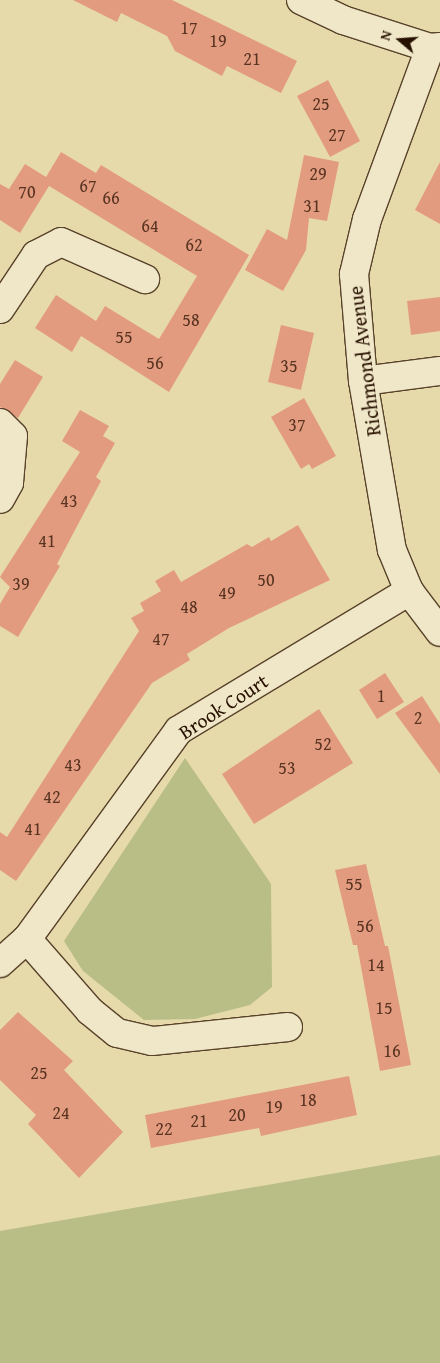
<!DOCTYPE html>
<html>
<head>
<meta charset="utf-8">
<style>
	body { margin:0 }
	#map { position:relative; width:440px; height:1363px; overflow:hidden; background:#e7daaa; font-family:"Gentium Book Plus",serif }
	div>[style] { position:absolute }
	.green>* { inset:0; background:#b8be86 }
	.building>* { inset:0; background:#e39b80 }
	.roads { filter:drop-shadow(1px 0 #58422a) drop-shadow(-1px 0 #58422a) drop-shadow(0 1px #58422a) drop-shadow(0 -1px #58422a) }
	.minor>* { height:28px; margin:-14px; padding:0 14px; transform-origin:14px; border-radius:14px; background:#efe7c8 }
	span { translate:-50% -50%; white-space:nowrap; text-align:center; line-height:1.15; -webkit-text-stroke:4.5px #efe7c8; paint-order:stroke }
	.number-label { font-size:18px; color:#573320 }
	.number-label span { -webkit-text-stroke-width:0 }
	.street-label { font-size:20px; color:#281000 }
	.north { position:absolute; left:375px; top:15px; width:50px; height:50px; -webkit-text-stroke:4px #efe7c8; paint-order:stroke; rotate:288deg; font-size:14px; font-weight:700; line-height:20px; text-align:center; color:#281000 }
	.north::after { content:''; display:block; margin:auto; width:18px; height:22px; background:#281000; clip-path:polygon(50% 0,100% 100%,50% 72%,0 100%) }
</style>
</head>
<body>
<div id="map">
	<div class="green">
		<div style="clip-path:polygon(185px 758px,271px 884px,272px 987px,250px 1005px,195px 1019px,144px 1020px,83px 971px,64px 941px)"></div>
		<div style="clip-path:polygon(440px 1155px,440px 1363px,0 1363px,0 1231px)"></div>
	</div>
	<div class="building">
		<div style="clip-path:polygon(73px 0,172px 0,297px 61px,281px 93px,227px 66px,222px 76px,175px 51px,167px 36px,121px 13px,117px 22px)"></div>
		<div style="clip-path:polygon(328px 80px,360px 141px,330px 157px,297px 96px)"></div>
		<div style="clip-path:polygon(61px 152px,96px 173px,101px 165px,249px 255px,169px 392px,81px 336px,72px 352px,35px 328px,56px 295px,96px 321px,105px 306px,159px 339px,197px 276px,49px 186px,20px 233px,0 220px,0 184px,9px 189px,25px 164px,46px 177px)"></div>
		<div style="clip-path:polygon(304px 155px,339px 162px,327px 221px,309px 218px,306px 250px,283px 291px,245px 270px,267px 229px,287px 240px)"></div>
		<div style="clip-path:polygon(440px 162px,440px 224px,415px 210px)"></div>
		<div style="clip-path:polygon(440px 297px,440px 331px,411px 335px,407px 301px)"></div>
		<div style="clip-path:polygon(281px 325px,314px 333px,301px 390px,268px 382px)"></div>
		<div style="clip-path:polygon(15px 360px,43px 377px,18px 418px,0 407px,0 384px)"></div>
		<div style="clip-path:polygon(304px 398px,336px 456px,312px 469px,309px 464px,301px 469px,271px 417px)"></div>
		<div style="clip-path:polygon(80px 410px,109px 426px,103px 436px,115px 443px,96px 477px,101px 481px,57px 564px,60px 566px,18px 637px,0 626px,0 604px,10px 587px,0 577px,80px 452px,62px 441px)"></div>
		<div style="clip-path:polygon(298px 525px,330px 580px,229px 628px,187px 654px,190px 660px,152px 683px,16px 881px,0 870px,0 832px,7px 837px,139px 631px,131px 618px,144px 611px,140px 603px,161px 591px,155px 581px,174px 570px,181px 582px,247px 544px,252px 547px,269px 537px,271px 541px)"></div>
		<div style="clip-path:polygon(385px 673px,404px 702px,377px 719px,359px 690px)"></div>
		<div style="clip-path:polygon(422px 696px,440px 724px,440px 774px,395px 713px)"></div>
		<div style="clip-path:polygon(319px 709px,353px 763px,254px 824px,222px 774px)"></div>
		<div style="clip-path:polygon(366px 864px,385px 946px,388px 946px,411px 1065px,380px 1071px,357px 945px,353px 945px,335px 870px)"></div>
		<div style="clip-path:polygon(18px 1012px,73px 1061px,64px 1070px,123px 1132px,79px 1178px,28px 1124px,36px 1115px,0 1080px,0 1030px)"></div>
		<div style="clip-path:polygon(349px 1076px,357px 1115px,261px 1136px,259px 1128px,151px 1148px,145px 1115px)"></div>
	</div>
	<div class="roads">
		<div class="minor">
			<div style="left:301px;top:0;width:47px;rotate:25.5deg"></div>
			<div style="left:343px;top:20px;width:91px;rotate:17.8deg"></div>
			<div style="left:430px;top:48px;width:10px;rotate:-6deg"></div>
			<div style="left:430px;top:48px;width:182px;rotate:110.2deg"></div>
			<div style="left:367px;top:219px;width:57px;rotate:103.3deg"></div>
			<div style="left:354px;top:274px;width:107px;rotate:85.2deg"></div>
			<div style="left:363px;top:381px;width:171px;rotate:80.3deg"></div>
			<div style="left:392px;top:550px;width:44px;rotate:67.5deg"></div>
			<div style="left:409px;top:591px;width:51px;rotate:52.9deg"></div>
			<div style="left:0;top:309px;width:65px;rotate:-56.3deg"></div>
			<div style="left:36px;top:255px;width:28px;rotate:-27deg"></div>
			<div style="left:61px;top:242px;width:92px;rotate:23.8deg"></div>
			<div style="left:363px;top:381px;width:78px;rotate:-7.4deg"></div>
			<div style="left:0;top:423px;width:18px;rotate:45deg"></div>
			<div style="left:13px;top:436px;width:47px;rotate:94.9deg"></div>
			<div style="left:9px;top:483px;width:18px;rotate:119deg"></div>
			<div style="left:0;top:963px;width:36px;rotate:-42deg"></div>
			<div style="left:288px;top:1027px;width:137px;rotate:174.1deg"></div>
			<div style="left:152px;top:1041px;width:36px;rotate:-167deg"></div>
			<div style="left:117px;top:1033px;width:35px;rotate:-141deg"></div>
			<div style="left:90px;top:1011px;width:96px;rotate:-131.2deg"></div>
			<div style="left:27px;top:939px;width:258px;rotate:-54deg"></div>
			<div style="left:179px;top:730px;width:269px;rotate:-31.1deg"></div>
		</div>
	</div>
	<div class="number-label">
		<span style="left:189px;top:28px">17</span>
		<span style="left:218px;top:41px">19</span>
		<span style="left:252px;top:59px">21</span>
		<span style="left:321px;top:104px">25</span>
		<span style="left:337px;top:135px">27</span>
		<span style="left:318px;top:174px">29</span>
		<span style="left:88px;top:186px">67</span>
		<span style="left:27px;top:192px">70</span>
		<span style="left:111px;top:198px">66</span>
		<span style="left:312px;top:206px">31</span>
		<span style="left:150px;top:226px">64</span>
		<span style="left:194px;top:245px">62</span>
		<span style="left:191px;top:320px">58</span>
		<span style="left:124px;top:337px">55</span>
		<span style="left:155px;top:363px">56</span>
		<span style="left:289px;top:366px">35</span>
		<span style="left:297px;top:425px">37</span>
		<span style="left:69px;top:501px">43</span>
		<span style="left:47px;top:541px">41</span>
		<span style="left:266px;top:580px">50</span>
		<span style="left:21px;top:584px">39</span>
		<span style="left:227px;top:593px">49</span>
		<span style="left:189px;top:607px">48</span>
		<span style="left:161px;top:639px">47</span>
		<span style="left:381px;top:696px">1</span>
		<span style="left:418px;top:718px">2</span>
		<span style="left:323px;top:744px">52</span>
		<span style="left:73px;top:765px">43</span>
		<span style="left:287px;top:768px">53</span>
		<span style="left:52px;top:797px">42</span>
		<span style="left:33px;top:829px">41</span>
		<span style="left:354px;top:884px">55</span>
		<span style="left:365px;top:926px">56</span>
		<span style="left:376px;top:965px">14</span>
		<span style="left:384px;top:1008px">15</span>
		<span style="left:392px;top:1051px">16</span>
		<span style="left:39px;top:1073px">25</span>
		<span style="left:308px;top:1100px">18</span>
		<span style="left:274px;top:1107px">19</span>
		<span style="left:61px;top:1113px">24</span>
		<span style="left:237px;top:1115px">20</span>
		<span style="left:199px;top:1121px">21</span>
		<span style="left:164px;top:1129px">22</span>
	</div>
	<div class="street-label">
		<span style="left:364px;top:361px;rotate:-97deg">Richmond Avenue</span>
		<span style="left:223px;top:706px;rotate:-33deg">Brook Court</span>
	</div>
	<div class="north">N</div>
</div>
</body>
</html>
